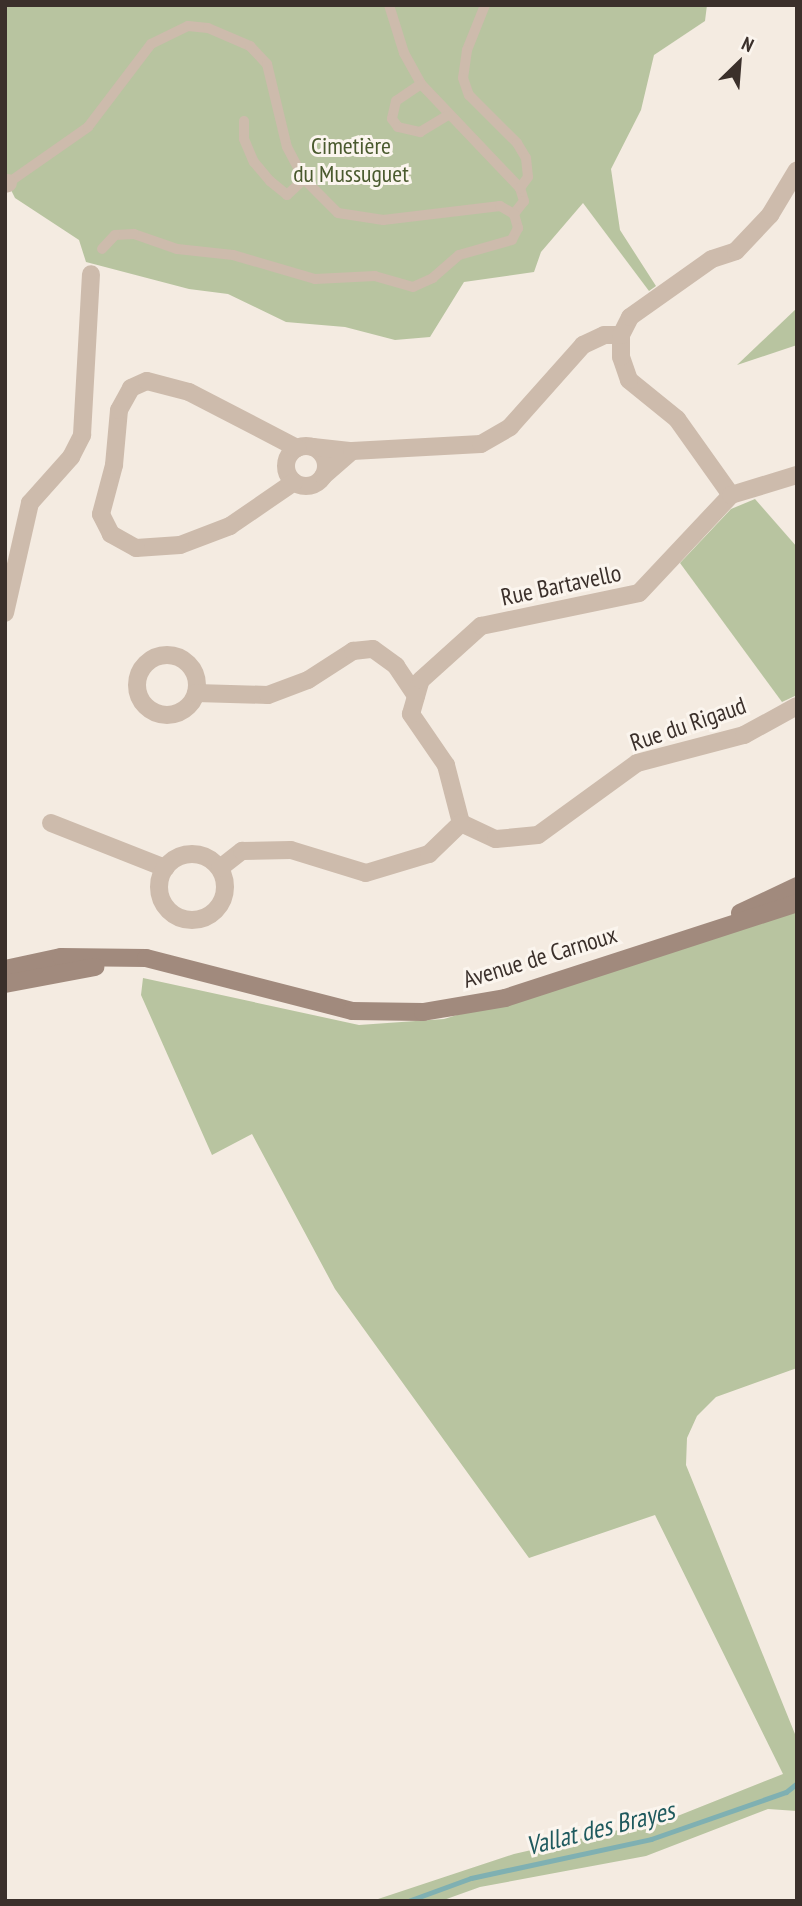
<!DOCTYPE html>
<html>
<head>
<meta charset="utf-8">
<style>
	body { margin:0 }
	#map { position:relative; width:802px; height:1906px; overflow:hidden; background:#f4ebe1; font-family:"PT Sans Narrow",sans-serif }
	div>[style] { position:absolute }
	.green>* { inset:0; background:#b8c4a0 }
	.stream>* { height:5px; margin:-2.5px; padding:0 2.5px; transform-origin:2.5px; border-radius:2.5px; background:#7fb0b2 }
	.service>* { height:10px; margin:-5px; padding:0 5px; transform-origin:5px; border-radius:5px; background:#cdbbac }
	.minor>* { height:18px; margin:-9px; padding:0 9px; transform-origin:9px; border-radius:9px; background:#cdbbac }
	.minor>.ring { margin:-9px; padding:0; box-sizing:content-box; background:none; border:18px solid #cdbbac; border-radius:50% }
	.secondary>* { height:18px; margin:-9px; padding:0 9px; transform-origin:9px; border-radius:9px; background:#a18a7d }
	span { translate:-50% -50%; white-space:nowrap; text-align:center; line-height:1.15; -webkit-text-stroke:6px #fbf5ee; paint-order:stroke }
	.park-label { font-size:24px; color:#4a5a2e }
	.street-label { font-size:24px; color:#3b302b }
	.water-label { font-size:26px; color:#1f5a5e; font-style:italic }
	.frame { position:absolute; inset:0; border:7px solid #3b302b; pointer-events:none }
	.north { position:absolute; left:704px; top:28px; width:70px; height:70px; -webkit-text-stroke:5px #fbf5ee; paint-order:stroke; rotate:25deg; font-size:19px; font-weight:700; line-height:28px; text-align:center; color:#3b302b }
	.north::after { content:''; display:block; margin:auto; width:24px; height:32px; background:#3b302b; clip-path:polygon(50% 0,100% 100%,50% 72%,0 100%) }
</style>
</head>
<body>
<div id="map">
	<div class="green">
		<div style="clip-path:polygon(5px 5px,707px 5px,705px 21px,654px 55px,641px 110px,611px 169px,620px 230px,656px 286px,649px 291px,583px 203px,541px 252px,534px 272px,464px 282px,430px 337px,395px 340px,345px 327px,286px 322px,228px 294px,189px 289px,86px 262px,79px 240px,15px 198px,5px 178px)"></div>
		<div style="clip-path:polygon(797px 308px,797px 345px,737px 365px)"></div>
		<div style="clip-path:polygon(755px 499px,797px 547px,797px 695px,782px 702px,680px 563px,731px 509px)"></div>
		<div style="clip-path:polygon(797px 911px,797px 1368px,716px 1397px,697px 1416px,687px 1438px,686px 1465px,797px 1739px,797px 1811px,768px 1809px,646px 1856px,480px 1887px,441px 1901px,372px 1901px,514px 1854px,675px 1817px,783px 1774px,655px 1515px,529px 1558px,335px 1289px,252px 1134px,212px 1155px,141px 995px,143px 978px,359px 1025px,444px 1019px)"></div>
	</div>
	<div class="stream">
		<div style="left:408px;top:1901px;width:67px;rotate:-20.1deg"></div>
		<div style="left:471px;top:1878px;width:184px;rotate:-12.2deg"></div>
		<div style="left:651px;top:1839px;width:143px;rotate:-19.2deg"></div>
		<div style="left:786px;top:1792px;width:14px;rotate:-39deg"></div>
	</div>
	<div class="service">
		<div style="left:389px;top:5px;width:50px;rotate:72.6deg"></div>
		<div style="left:404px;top:53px;width:35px;rotate:61deg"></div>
		<div style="left:421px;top:84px;width:144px;rotate:46.4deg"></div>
		<div style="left:520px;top:188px;width:14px;rotate:73deg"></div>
		<div style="left:524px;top:201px;width:16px;rotate:128deg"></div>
		<div style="left:485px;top:5px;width:48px;rotate:111.8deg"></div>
		<div style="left:467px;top:50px;width:28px;rotate:98deg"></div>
		<div style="left:463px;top:78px;width:18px;rotate:71deg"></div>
		<div style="left:469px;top:95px;width:68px;rotate:45deg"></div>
		<div style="left:517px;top:143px;width:17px;rotate:59deg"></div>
		<div style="left:526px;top:158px;width:19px;rotate:84deg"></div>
		<div style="left:528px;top:177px;width:14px;rotate:126deg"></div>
		<div style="left:421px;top:84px;width:30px;rotate:146deg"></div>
		<div style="left:396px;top:101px;width:18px;rotate:103deg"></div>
		<div style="left:392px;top:119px;width:10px;rotate:53deg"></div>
		<div style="left:398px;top:127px;width:23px;rotate:13deg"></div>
		<div style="left:420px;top:132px;width:31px;rotate:-31deg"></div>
		<div style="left:244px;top:121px;width:18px;rotate:90deg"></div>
		<div style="left:244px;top:139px;width:25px;rotate:67deg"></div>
		<div style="left:254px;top:162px;width:25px;rotate:50deg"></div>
		<div style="left:270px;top:181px;width:22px;rotate:39deg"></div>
		<div style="left:287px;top:195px;width:23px;rotate:-43deg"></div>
		<div style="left:8px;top:183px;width:98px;rotate:-35deg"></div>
		<div style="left:88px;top:127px;width:104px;rotate:-52.8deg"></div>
		<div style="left:151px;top:44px;width:41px;rotate:-25.9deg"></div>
		<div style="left:188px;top:26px;width:20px;rotate:6deg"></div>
		<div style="left:208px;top:28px;width:46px;rotate:23.2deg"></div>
		<div style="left:250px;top:46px;width:25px;rotate:47deg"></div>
		<div style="left:267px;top:64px;width:85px;rotate:76.5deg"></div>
		<div style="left:287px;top:147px;width:36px;rotate:62deg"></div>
		<div style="left:304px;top:179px;width:48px;rotate:45deg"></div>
		<div style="left:338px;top:213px;width:46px;rotate:8.8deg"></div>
		<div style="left:383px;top:220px;width:118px;rotate:-6.8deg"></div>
		<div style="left:500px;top:206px;width:16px;rotate:30deg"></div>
		<div style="left:514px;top:214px;width:15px;rotate:74deg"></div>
		<div style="left:518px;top:228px;width:13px;rotate:117deg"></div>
		<div style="left:512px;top:240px;width:55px;rotate:164.2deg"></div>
		<div style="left:459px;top:255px;width:35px;rotate:139deg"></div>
		<div style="left:433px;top:278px;width:22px;rotate:156deg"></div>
		<div style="left:413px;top:287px;width:40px;rotate:-164deg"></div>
		<div style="left:375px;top:276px;width:60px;rotate:177.1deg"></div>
		<div style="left:315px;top:279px;width:85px;rotate:-163.7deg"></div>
		<div style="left:233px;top:255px;width:56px;rotate:-173.9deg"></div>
		<div style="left:177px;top:249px;width:46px;rotate:-160.8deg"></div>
		<div style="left:134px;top:234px;width:19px;rotate:177deg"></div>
		<div style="left:115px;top:235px;width:19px;rotate:133deg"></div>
	</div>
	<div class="minor">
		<div style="left:5px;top:184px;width:3px;rotate:-18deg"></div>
		<div class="ring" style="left:286px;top:446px;width:22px;height:22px"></div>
		<div style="left:313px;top:447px;width:39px;rotate:6deg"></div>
		<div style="left:352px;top:451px;width:38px;rotate:139deg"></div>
		<div style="left:352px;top:451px;width:129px;rotate:-3.1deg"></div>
		<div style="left:481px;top:444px;width:34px;rotate:-30deg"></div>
		<div style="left:510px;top:427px;width:110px;rotate:-48.3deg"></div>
		<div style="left:583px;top:345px;width:23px;rotate:-25deg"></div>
		<div style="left:604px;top:335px;width:17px"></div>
		<div style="left:294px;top:482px;width:78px;rotate:145.5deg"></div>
		<div style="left:230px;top:526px;width:53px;rotate:159.2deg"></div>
		<div style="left:180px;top:545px;width:44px;rotate:176.1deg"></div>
		<div style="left:136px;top:548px;width:29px;rotate:-151deg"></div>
		<div style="left:111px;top:534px;width:22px;rotate:-117deg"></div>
		<div style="left:101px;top:514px;width:51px;rotate:-75.1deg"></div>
		<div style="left:114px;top:465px;width:55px;rotate:-84.8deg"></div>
		<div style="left:119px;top:410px;width:25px;rotate:-61deg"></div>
		<div style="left:131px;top:388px;width:17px;rotate:-24deg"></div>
		<div style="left:147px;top:381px;width:43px;rotate:14.7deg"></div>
		<div style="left:189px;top:392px;width:122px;rotate:27.4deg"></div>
		<div style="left:731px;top:495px;width:93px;rotate:-125.4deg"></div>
		<div style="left:677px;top:419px;width:62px;rotate:-140.9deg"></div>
		<div style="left:629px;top:380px;width:24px;rotate:-109deg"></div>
		<div style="left:621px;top:357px;width:22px;rotate:-90deg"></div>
		<div style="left:621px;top:335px;width:20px;rotate:-63deg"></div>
		<div style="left:630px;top:317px;width:100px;rotate:-35.3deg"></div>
		<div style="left:712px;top:259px;width:25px;rotate:-18deg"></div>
		<div style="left:736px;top:251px;width:50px;rotate:-46.6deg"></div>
		<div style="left:770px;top:215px;width:52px;rotate:-59deg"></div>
		<div style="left:5px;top:613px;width:113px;rotate:-77.2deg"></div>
		<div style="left:30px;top:503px;width:62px;rotate:-48.3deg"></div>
		<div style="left:71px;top:457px;width:25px;rotate:-63deg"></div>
		<div style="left:82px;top:435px;width:161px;rotate:-86.8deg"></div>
		<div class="ring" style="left:137px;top:655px;width:42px;height:42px"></div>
		<div style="left:196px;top:693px;width:72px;rotate:1.6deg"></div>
		<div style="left:268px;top:695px;width:43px;rotate:-20.6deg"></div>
		<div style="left:308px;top:680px;width:54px;rotate:-32.8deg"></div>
		<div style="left:353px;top:651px;width:20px;rotate:-6deg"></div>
		<div style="left:373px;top:649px;width:29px;rotate:36deg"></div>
		<div style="left:396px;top:666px;width:36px;rotate:56deg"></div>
		<div style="left:51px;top:823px;width:123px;rotate:21.5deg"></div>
		<div style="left:461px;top:823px;width:60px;rotate:-104.5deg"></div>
		<div style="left:446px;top:765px;width:62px;rotate:-124.5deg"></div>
		<div style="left:411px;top:714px;width:35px;rotate:-74deg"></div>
		<div style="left:421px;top:680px;width:81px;rotate:-42deg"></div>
		<div style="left:481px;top:626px;width:161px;rotate:-11.8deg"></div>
		<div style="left:639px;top:593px;width:134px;rotate:-46.8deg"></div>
		<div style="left:731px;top:495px;width:69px;rotate:-16.9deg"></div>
		<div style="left:461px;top:823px;width:38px;rotate:25deg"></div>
		<div style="left:496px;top:839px;width:42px;rotate:-5.4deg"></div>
		<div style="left:538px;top:835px;width:122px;rotate:-36deg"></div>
		<div style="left:637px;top:763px;width:111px;rotate:-14.7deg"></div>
		<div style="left:744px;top:735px;width:60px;rotate:-28.7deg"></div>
		<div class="ring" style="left:159px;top:854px;width:48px;height:48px"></div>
		<div style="left:220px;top:868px;width:28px;rotate:-38deg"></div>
		<div style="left:242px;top:851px;width:49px;rotate:-1.2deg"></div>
		<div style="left:291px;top:850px;width:78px;rotate:17deg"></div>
		<div style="left:366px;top:873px;width:66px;rotate:-16.8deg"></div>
		<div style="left:429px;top:854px;width:45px;rotate:-44.1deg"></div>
	</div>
	<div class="secondary">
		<div style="left:740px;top:913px;width:63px;rotate:-25.3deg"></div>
		<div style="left:5px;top:969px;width:57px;rotate:-12.1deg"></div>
		<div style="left:61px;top:957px;width:85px;rotate:0.7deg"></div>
		<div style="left:146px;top:958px;width:213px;rotate:14.4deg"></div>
		<div style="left:352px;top:1011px;width:71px;rotate:0.8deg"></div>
		<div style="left:423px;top:1012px;width:83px;rotate:-9.7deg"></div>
		<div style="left:505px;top:998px;width:307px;rotate:-18deg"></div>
		<div style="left:5px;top:984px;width:92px;rotate:-10.7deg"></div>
	</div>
	<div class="park-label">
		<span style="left:351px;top:160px">Cimetière<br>du Mussuguet</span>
	</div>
	<div class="street-label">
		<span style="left:561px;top:585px;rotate:-12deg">Rue Bartavello</span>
		<span style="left:688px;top:724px;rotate:-19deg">Rue du Rigaud</span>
		<span style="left:540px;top:957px;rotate:-17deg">Avenue de Carnoux</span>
	</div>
	<div class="water-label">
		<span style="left:600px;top:1828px;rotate:-14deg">Vallat des Brayes</span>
	</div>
	<div class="frame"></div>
	<div class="north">N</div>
</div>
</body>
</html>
